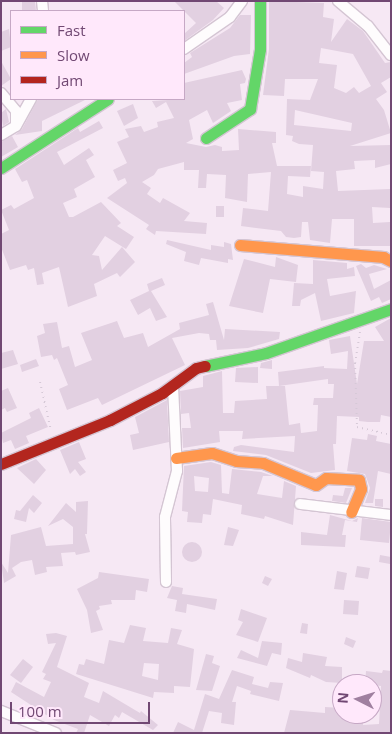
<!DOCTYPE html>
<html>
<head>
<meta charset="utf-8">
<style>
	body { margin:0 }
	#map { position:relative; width:392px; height:734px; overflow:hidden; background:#f6e8f4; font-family:"Open Sans",sans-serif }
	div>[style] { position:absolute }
	.building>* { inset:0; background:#e2d0e1 }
	.round { border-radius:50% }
	.path>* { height:2px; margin-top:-1px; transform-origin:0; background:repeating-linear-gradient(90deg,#d6c9d7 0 1px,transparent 0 5px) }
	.roads { filter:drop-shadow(1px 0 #d4c5d3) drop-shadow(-1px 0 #d4c5d3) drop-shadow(0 1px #d4c5d3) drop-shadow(0 -1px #d4c5d3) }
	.street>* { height:10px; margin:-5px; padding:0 5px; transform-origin:5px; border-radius:5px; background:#fefcfd }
	.fast>* { height:11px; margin:-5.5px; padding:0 5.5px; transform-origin:5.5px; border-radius:5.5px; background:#63d668 }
	.slow>* { height:11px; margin:-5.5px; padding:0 5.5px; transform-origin:5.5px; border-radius:5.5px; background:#ff974d }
	.jam>* { height:11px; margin:-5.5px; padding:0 5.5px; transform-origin:5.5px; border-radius:5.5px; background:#b3261e }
	span { translate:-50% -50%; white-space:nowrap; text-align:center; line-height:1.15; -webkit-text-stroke:4.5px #ffe8fb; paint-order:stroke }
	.frame { position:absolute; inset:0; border:2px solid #714873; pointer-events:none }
	.legend { position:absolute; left:10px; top:10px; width:175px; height:90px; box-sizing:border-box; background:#ffe8fb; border:1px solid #c6a8c5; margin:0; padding:6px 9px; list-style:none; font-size:15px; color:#714873 }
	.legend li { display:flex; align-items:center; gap:10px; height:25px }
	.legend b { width:25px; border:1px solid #c6a8c5 }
	.north { position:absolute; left:332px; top:674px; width:50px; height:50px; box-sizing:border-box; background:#ffe8fb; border:1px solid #c6a8c5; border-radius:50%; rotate:275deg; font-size:14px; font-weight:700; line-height:20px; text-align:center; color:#714873 }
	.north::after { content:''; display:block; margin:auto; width:18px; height:22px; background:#a080a0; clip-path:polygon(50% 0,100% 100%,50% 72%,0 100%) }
	.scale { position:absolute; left:10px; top:702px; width:140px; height:22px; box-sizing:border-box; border:2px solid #714873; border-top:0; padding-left:6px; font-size:15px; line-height:18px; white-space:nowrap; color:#714873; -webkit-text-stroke:4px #ffe8fb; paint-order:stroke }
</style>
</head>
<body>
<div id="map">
	<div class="building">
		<div style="clip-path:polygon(22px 1px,35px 1px,36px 11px,22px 11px)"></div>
		<div style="clip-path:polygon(174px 1px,216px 1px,224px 8px,213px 20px,184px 41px,184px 34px,196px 23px)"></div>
		<div style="clip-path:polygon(evenodd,269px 1px,324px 3px,323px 17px,334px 19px,331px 42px,347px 19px,363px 31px,385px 63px,391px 62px,391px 77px,381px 83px,387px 92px,376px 99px,384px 110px,391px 133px,350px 146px,391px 145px,391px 164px,375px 168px,375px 160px,354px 161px,355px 169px,336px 171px,338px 191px,390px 189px,390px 208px,372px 207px,373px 223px,390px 222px,391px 246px,354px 246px,354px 219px,332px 219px,330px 243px,310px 240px,308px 222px,302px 222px,301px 237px,294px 238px,286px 237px,281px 231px,241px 226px,243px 208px,268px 211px,271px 172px,248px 174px,247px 202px,225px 198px,226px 175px,207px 174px,206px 188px,198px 188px,199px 170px,184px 170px,184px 162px,158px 169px,154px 175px,142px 182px,151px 188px,147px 194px,160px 203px,163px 198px,190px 213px,184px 221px,207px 223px,206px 234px,156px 231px,155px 235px,146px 229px,149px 225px,107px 198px,127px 183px,125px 178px,118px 181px,113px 170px,127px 163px,117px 142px,129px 137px,125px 129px,141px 126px,144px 132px,158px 127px,157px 122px,174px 118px,166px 102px,156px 108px,152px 101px,184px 99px,184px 83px,242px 70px,246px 79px,245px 83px,240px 84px,242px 100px,227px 103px,231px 111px,213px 123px,207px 110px,189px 120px,193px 139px,186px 143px,206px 147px,215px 145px,222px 147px,222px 151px,239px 150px,238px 129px,276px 132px,276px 143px,272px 143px,277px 166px,311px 166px,310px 177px,288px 176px,287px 194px,303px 197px,303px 186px,323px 189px,324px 172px,311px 171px,313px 145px,299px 144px,292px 141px,293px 136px,286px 135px,287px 99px,310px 100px,318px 79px,285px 79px,284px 96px,263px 95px,269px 49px,269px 1px,321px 48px,353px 54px,371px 86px,359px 93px,354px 87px,346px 93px,334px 88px,337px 65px,319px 63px,321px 48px,269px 1px,295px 110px,352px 123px,351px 131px,294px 125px,295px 110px)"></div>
		<div style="clip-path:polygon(240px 15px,251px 15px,250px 54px,234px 56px,184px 74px,184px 63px,192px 57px,190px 53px,230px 28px)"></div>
		<div style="clip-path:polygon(9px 29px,11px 47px,1px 51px,1px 32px)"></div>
		<div style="clip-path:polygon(1px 61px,11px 79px,1px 86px)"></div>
		<div style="clip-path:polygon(38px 99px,87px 99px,42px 121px,42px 131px,15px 135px,22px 129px)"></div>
		<div style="clip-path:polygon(133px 104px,138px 118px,124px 126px,117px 111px)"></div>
		<div style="clip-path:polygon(6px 109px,9px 122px,3px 126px,1px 113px)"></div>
		<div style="clip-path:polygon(99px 121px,103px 128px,57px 152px,64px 165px,89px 148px,94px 155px,86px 160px,95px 177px,74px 189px,77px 197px,63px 203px,69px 217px,73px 217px,101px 202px,121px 223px,117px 226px,134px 237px,126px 249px,105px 236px,92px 255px,99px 256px,102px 270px,122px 247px,135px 262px,120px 277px,117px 273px,94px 284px,97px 296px,68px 307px,59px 267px,42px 273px,44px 284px,37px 285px,34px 268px,28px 270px,26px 265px,10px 270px,1px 247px,1px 234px,9px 230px,1px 210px,11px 205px,14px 209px,34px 198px,27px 180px,22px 182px,15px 169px,78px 128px,80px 132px)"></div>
		<div style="clip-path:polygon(12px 136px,18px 147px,1px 157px,1px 142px)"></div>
		<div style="clip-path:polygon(216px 206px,224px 206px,224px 217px,216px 217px)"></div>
		<div style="clip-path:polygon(167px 240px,211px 250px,211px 245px,224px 247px,224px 242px,231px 244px,233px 260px,228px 259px,228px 263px,201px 258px,199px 265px,184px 261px,186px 252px,166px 244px)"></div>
		<div style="clip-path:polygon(276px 257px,298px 265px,296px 282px,270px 279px,263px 313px,229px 306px,244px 259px,275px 267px)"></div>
		<div style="clip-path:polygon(313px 260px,347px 263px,347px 269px,354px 267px,355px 276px,327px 279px,330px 296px,356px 291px,354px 313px,321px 321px,315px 293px,301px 300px,300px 306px,292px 306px,294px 283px,313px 284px)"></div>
		<div style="clip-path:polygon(361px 264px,366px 268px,374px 265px,387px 269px,369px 274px,374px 289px,391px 280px,391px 299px,382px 303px,379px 297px,371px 301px,356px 266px)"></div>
		<div style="clip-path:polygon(162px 278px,165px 285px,151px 291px,167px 317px,156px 321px,150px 308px,138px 315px,130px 300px,149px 291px,147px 284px)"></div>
		<div style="clip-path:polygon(213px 302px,224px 340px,225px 329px,280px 332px,279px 339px,248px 348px,217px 350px,216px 340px,210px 340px,209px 334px,199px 333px,172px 338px,185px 365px,102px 405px,98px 398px,67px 410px,59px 389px,68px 385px,57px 358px,54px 360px,52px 355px,41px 357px,37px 336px,45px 333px,43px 324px,57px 322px,62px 348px,69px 346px,75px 367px,92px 360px,81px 333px,117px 321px,124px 338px,143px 333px,148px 347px,180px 329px,179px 323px,209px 315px,206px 304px)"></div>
		<div style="clip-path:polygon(391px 318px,391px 417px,381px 415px,380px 422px,368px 422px,359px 421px,359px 417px,337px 416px,336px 444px,333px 444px,335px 470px,311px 473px,266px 455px,233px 451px,234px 447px,241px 445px,294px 452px,295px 436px,242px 439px,243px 431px,219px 431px,220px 442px,183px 448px,182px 428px,191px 428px,189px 413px,181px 414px,180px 391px,203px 387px,203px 376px,222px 371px,223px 413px,234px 413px,235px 401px,267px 399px,266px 386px,285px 386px,289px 425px,300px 423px,301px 433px,317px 431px,318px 405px,313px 405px,314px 398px,333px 398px,334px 384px,328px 384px,328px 379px,279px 386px,278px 372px,324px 366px,324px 368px,347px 369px,348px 351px,331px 354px,329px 340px,350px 336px,357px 384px,364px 341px,384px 341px,375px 327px)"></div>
		<div style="clip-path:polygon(13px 350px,18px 364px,1px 369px,1px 353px)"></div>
		<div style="clip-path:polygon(36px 359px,39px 366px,22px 372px,20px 365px)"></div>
		<div style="clip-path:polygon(272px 360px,272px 369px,260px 368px,261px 363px)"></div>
		<div style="clip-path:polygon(258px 367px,258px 383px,235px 382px,236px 368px)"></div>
		<div style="clip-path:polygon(8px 388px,17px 408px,7px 412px,5px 408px,1px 410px,1px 391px)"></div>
		<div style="clip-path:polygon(167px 400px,169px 442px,133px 450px,130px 435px,139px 433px,135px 417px)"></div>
		<div style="clip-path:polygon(39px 408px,48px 427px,26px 436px,29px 443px,15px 449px,11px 440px,3px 443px,1px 433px,31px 418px,29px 413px)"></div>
		<div style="clip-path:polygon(368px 434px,377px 436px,376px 441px,391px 444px,391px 474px,378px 471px,373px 503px,365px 503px,370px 488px,365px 474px,347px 471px,352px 438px,367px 440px)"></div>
		<div style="clip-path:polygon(79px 442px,86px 459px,78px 462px,86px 472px,80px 476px,75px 469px,70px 474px,60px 450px)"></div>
		<div style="clip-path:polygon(36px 459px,46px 470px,34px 484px,17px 468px)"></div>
		<div style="clip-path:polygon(evenodd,211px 462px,221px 465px,222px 493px,229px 494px,232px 469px,261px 472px,273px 476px,263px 476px,257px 494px,282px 498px,284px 481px,296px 486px,293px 525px,265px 516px,264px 519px,241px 514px,242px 505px,213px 499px,211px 515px,203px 514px,202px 523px,187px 522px,188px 512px,182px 511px,184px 466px,211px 462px,194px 476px,209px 478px,208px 492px,195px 491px,194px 476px)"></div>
		<div style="clip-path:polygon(345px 488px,352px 488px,346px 503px,332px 501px,333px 495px,343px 496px)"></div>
		<div style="clip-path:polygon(33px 495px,42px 503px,34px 513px,29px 508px,26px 522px,14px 519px,16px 510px,20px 511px)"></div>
		<div style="clip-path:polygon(375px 499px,383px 499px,383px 507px,375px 506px)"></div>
		<div style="clip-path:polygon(88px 501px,87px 534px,85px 534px,90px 552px,76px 555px,75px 552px,61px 553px,63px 566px,46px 567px,47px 572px,35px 575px,32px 560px,21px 562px,12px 568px,16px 576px,4px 583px,1px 562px,8px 573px,11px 535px,41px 527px,46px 546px,73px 544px,73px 527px,63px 519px,48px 526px,66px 503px,76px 512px,76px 502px)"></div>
		<div style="clip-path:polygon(330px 515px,352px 521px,358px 518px,357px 522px,345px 520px,342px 535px,346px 535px,345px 547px,301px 545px,301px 532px,327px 535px)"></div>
		<div style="clip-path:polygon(362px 518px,391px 522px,389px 543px,360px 540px)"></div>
		<div style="clip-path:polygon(228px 527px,239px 530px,233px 546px,224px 545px)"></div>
		<div class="round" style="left:182px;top:542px;width:20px;height:20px"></div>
		<div style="clip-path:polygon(380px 555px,391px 557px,390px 564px,379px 562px)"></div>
		<div style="clip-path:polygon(357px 566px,370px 568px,368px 579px,355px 577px)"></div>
		<div style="clip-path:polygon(337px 571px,347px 573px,344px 590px,334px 589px)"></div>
		<div style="clip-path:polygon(99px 572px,149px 579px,147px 592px,136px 590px,135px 600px,111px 600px,112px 604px,99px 606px,100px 609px,96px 611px,103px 630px,91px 633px,87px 610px,77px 589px,98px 578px)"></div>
		<div style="clip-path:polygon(265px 576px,272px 579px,268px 586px,262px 583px)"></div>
		<div style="clip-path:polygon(172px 586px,183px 588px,182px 594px,217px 599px,215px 610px,187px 604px,186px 613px,175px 611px,177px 600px,167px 598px)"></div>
		<div style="clip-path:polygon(344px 600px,359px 601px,358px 615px,343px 614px)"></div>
		<div style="clip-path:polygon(241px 609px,267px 618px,258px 642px,236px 635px,243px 622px,238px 620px)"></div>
		<div style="clip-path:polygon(302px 623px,308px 624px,307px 634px,300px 633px)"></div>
		<div style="clip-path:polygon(evenodd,130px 625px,146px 628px,143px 641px,168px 643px,171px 628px,182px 630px,177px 644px,194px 649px,190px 687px,174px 686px,174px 693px,154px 692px,153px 698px,76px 674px,79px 664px,84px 665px,86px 659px,104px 664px,109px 640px,124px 643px,130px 625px,144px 663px,159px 664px,158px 680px,142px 676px,144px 663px)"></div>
		<div style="clip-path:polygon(56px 633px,67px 636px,57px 667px,89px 683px,84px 697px,99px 703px,103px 691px,140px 713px,141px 711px,158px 725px,153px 730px,122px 712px,119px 718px,115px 715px,109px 726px,90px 715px,84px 733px,76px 733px,78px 729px,54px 720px,11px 692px,16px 682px,44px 697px,51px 682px,43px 679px,46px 674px,42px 672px,56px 643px,48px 644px,46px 634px)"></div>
		<div style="clip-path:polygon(346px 637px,356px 641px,353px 648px,344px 644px)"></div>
		<div style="clip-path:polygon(262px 641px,282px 643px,281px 655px,272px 653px,267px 666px,237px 658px,241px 650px,258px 658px)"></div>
		<div style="clip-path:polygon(303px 653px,327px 657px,325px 666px,342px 667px,342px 683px,326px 682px,311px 675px,310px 678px,286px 668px,288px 658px,302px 662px)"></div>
		<div style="clip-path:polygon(206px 654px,214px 656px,212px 663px,220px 666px,212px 691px,196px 690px)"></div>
		<div style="clip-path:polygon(23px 659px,33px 667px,21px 683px,10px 675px)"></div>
		<div style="clip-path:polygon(232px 670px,254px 677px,252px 684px,268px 688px,270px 682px,283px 683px,279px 701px,250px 694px,251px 691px,237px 686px,232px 702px,236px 702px,234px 725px,221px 723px,222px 713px,209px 711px,202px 733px,173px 733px,178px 722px,194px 730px,205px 694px,219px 699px)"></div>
		<div style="clip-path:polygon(383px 670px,391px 671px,391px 733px,284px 733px,290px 710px,325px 713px,325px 707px,342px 708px,342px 714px,364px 714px,363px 725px,379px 724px,381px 686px,365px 684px,366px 671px,382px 673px)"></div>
	</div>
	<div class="path">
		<div style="left:360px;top:332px;width:31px;rotate:99deg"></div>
		<div style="left:355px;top:363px;width:64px;rotate:88.2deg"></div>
		<div style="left:357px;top:427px;width:35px;rotate:13deg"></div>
		<div style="left:40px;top:382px;width:50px;rotate:77.3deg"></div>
	</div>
	<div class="roads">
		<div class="street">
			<div style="left:42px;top:1px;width:10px;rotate:84deg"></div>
			<div style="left:338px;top:1px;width:39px;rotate:40deg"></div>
			<div style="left:368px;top:26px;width:37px;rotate:52deg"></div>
			<div style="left:184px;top:49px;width:56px;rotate:-34.8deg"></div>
			<div style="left:230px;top:17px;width:20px;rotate:-53deg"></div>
			<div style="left:1px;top:93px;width:23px;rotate:50deg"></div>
			<div style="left:16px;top:111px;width:12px;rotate:90deg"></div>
			<div style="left:1px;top:135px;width:17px;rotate:-31deg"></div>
			<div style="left:16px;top:126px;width:31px;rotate:-61deg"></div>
			<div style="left:300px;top:504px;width:92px;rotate:6.9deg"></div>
			<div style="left:166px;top:582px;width:65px;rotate:-90.9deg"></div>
			<div style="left:165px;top:517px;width:48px;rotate:-75.4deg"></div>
			<div style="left:177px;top:471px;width:85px;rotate:-92.7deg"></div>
			<div style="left:1px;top:711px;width:59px;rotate:21.8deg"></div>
		</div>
		<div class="fast">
			<div style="left:206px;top:138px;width:53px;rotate:-33.4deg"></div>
			<div style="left:250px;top:109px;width:61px;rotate:-80.5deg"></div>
			<div style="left:260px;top:49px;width:48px;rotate:-90deg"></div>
			<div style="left:1px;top:168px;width:127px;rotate:-32.8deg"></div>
			<div style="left:205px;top:366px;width:62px;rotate:-12deg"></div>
			<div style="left:266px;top:353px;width:133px;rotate:-19.4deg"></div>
		</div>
		<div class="slow">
			<div style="left:240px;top:245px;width:144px;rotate:4.8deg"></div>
			<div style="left:383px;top:257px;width:9px;rotate:27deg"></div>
			<div style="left:176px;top:458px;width:36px;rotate:-8deg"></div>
			<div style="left:212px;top:453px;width:25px;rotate:18deg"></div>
			<div style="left:236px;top:461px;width:27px;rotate:4deg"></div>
			<div style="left:263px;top:463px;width:57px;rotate:22.5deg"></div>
			<div style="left:316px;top:485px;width:12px;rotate:-35deg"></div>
			<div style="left:326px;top:478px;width:33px;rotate:3deg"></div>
			<div style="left:359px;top:480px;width:9px;rotate:77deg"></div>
			<div style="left:361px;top:489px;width:25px;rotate:113deg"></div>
		</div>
		<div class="jam">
			<div style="left:1px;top:464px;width:118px;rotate:-22deg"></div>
			<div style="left:110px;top:420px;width:59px;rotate:-27.4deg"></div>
			<div style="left:162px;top:393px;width:42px;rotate:-36.3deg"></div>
			<div style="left:196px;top:368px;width:9px;rotate:-13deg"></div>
		</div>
	</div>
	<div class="frame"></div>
	<ul class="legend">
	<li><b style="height:6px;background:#63d668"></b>Fast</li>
	<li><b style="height:6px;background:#ff974d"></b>Slow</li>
	<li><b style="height:6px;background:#b3261e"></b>Jam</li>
	</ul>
	<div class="north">N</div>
	<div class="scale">100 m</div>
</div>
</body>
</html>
